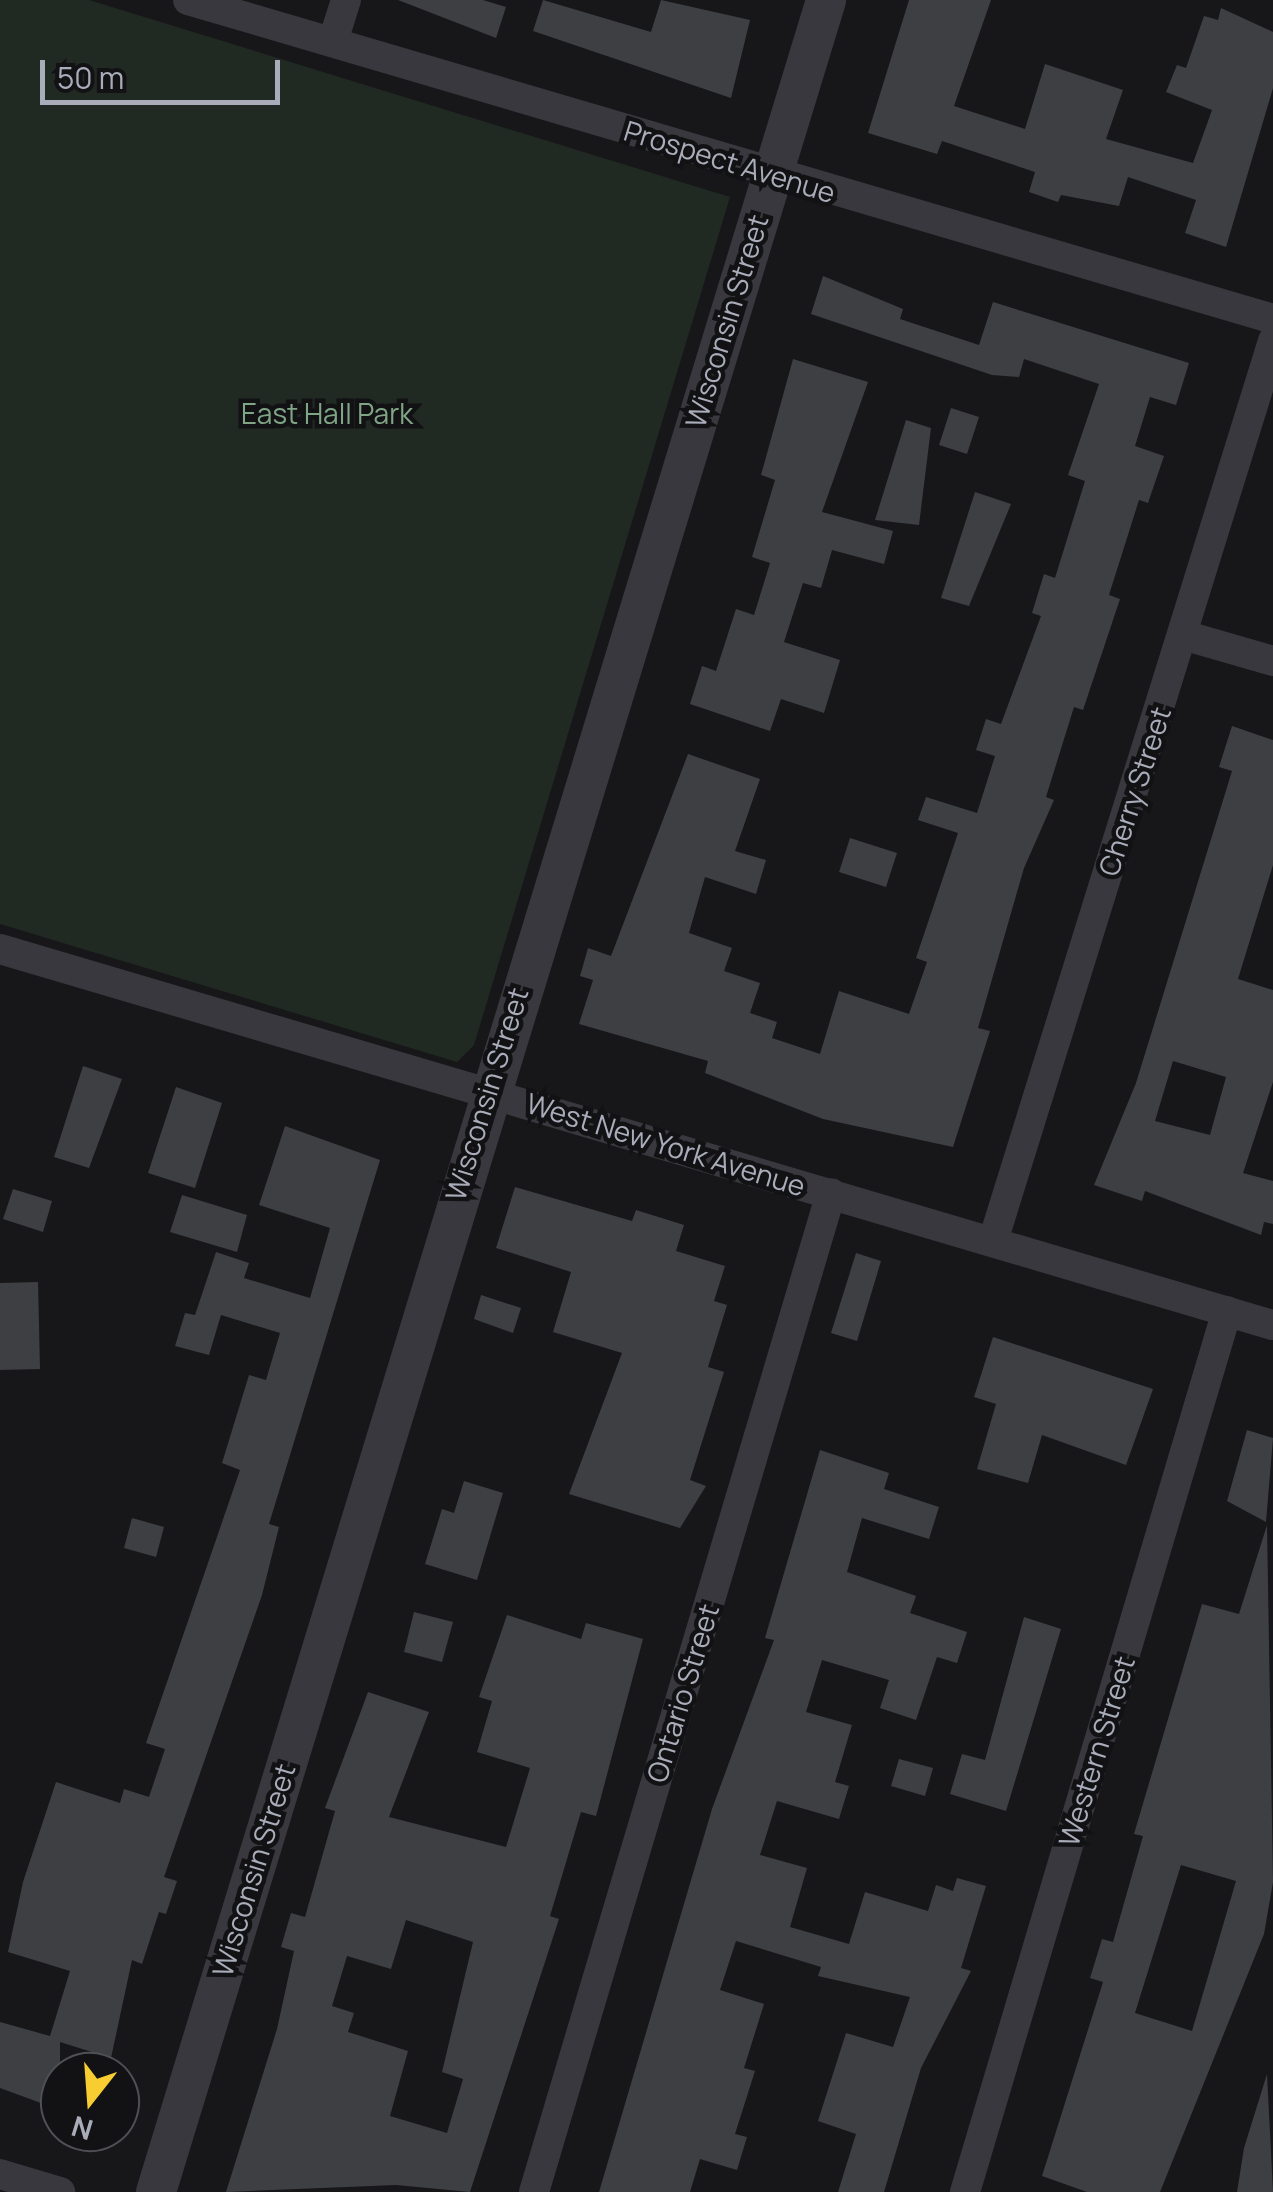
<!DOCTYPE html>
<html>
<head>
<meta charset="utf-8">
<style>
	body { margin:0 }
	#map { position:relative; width:1273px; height:2192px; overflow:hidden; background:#171719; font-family:Manrope,sans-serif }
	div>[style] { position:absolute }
	.green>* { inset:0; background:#212923 }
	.building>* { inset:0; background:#3e3f43 }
	.minor>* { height:30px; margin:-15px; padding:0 15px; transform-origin:15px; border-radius:15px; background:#38383e }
	.tertiary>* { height:40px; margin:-20px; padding:0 20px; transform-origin:20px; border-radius:20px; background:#38383e }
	span { translate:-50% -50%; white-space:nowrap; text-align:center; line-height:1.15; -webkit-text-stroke:9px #121214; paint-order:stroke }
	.street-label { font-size:28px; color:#a9acb9 }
	.park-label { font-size:28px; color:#7fa586 }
	.north { position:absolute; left:40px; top:2052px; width:100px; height:100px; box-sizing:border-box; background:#121214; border:2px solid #4e5056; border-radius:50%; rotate:197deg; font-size:28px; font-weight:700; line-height:40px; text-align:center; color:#a9acb9 }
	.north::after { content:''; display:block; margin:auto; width:35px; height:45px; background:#f7cd31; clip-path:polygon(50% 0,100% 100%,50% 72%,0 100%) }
	.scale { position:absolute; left:40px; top:60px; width:240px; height:45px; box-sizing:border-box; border:5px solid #a9acb9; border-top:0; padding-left:12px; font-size:30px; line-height:35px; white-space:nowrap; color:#a9acb9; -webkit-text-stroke:8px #121214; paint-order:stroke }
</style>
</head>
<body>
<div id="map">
	<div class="green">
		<div style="clip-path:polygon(0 0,89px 0,730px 197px,474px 1045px,457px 1062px,0 924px)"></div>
	</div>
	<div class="building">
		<div style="clip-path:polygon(398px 0,483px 0,506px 7px,496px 38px)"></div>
		<div style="clip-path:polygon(543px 0,651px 32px,661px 0,750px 20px,731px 98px,533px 31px)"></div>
		<div style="clip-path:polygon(909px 0,991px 0,954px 106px,1025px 129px,1045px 64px,1123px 90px,1106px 139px,1193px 163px,1212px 110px,1166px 92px,1177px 65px,1186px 68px,1204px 16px,1218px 20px,1221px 8px,1273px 32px,1273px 88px,1226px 247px,1185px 233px,1196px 200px,1128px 177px,1119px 206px,1061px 195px,1058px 202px,1029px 192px,1035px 172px,942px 141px,937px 154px,868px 133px)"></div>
		<div style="clip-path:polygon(823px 276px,903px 309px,900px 319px,979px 345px,993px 302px,1189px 363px,1176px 405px,1150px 397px,1135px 446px,1164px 456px,1148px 503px,1139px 500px,1109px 595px,1120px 599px,1083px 710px,1074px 707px,1046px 797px,1054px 800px,1024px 868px,978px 1028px,990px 1031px,953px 1147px,823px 1119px,705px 1073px,708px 1061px,579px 1024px,593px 980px,580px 976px,588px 948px,611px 956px,688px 754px,760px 779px,735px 851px,766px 860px,756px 894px,705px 877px,689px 933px,732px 948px,724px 971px,760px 983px,750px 1013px,777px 1022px,772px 1038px,820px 1054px,839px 991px,909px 1014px,927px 962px,916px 958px,958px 833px,918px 820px,926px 797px,977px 813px,995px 756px,976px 750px,986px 719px,1001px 724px,1041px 616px,1032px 613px,1044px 574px,1055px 578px,1085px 481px,1068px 475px,1099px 384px,1024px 359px,1019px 377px,992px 375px,811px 314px)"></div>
		<div style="clip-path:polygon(793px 359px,868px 382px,822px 512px,893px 531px,884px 564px,832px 550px,821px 588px,803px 583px,784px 642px,840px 660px,824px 713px,781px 699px,770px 731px,690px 704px,702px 666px,716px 671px,736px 609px,754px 615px,770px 563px,752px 557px,775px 480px,761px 475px)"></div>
		<div style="clip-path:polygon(951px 408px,979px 417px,967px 454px,939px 445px)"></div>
		<div style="clip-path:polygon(906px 420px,931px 428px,919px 525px,875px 520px)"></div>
		<div style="clip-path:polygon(975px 492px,1011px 504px,969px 606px,941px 598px)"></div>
		<div style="clip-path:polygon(evenodd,1232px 726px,1273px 740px,1273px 865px,1238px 979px,1273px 990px,1273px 1082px,1243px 1173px,1273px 1181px,1273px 1224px,1264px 1222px,1261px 1235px,1145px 1191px,1142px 1201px,1094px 1185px,1136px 1083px,1232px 771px,1219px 767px,1232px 726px,1173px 1061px,1226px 1077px,1210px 1135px,1155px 1121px,1173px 1061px)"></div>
		<div style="clip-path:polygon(850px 838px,897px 853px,886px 887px,839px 872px)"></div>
		<div style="clip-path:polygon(83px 1066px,122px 1079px,89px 1168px,54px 1157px)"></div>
		<div style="clip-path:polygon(176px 1087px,222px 1103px,195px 1188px,148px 1173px)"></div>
		<div style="clip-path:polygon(285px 1126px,380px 1160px,269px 1524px,279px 1527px,262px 1595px,164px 1877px,177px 1881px,166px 1914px,159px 1912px,142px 1964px,132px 1960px,111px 2058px,60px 2042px,60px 2110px,0 2088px,0 2022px,50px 2036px,70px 1971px,8px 1952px,23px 1882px,56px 1782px,120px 1803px,124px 1789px,149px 1797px,165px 1749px,146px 1743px,240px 1470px,222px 1463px,249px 1375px,266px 1380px,280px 1333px,221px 1315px,209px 1355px,175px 1346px,185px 1313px,195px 1315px,216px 1252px,249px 1263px,244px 1278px,310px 1298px,330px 1228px,259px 1205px)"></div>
		<div style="clip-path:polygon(515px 1187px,632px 1221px,636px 1210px,684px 1225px,676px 1251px,725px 1266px,714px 1301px,727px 1305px,708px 1367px,724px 1372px,690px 1480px,706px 1486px,680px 1528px,569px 1494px,622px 1353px,553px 1332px,571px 1272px,496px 1248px)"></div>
		<div style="clip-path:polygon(13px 1189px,52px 1201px,43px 1232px,3px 1219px)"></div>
		<div style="clip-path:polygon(182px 1195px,247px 1215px,237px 1252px,170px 1232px)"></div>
		<div style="clip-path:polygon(856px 1253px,881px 1261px,857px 1341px,831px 1333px)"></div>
		<div style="clip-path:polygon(38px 1282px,40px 1369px,0 1370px,0 1283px)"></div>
		<div style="clip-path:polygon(481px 1295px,521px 1308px,513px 1333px,474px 1319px)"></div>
		<div style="clip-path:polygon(993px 1337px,1153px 1389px,1126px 1465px,1042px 1435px,1028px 1483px,977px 1469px,996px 1404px,974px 1397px)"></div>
		<div style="clip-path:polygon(1247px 1430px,1273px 1438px,1266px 1522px,1227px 1501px)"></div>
		<div style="clip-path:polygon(820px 1450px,889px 1473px,884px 1489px,939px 1507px,929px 1539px,862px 1518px,847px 1572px,916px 1596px,910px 1613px,967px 1632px,957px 1663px,937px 1657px,916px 1720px,880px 1708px,889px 1680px,822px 1660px,806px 1712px,852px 1725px,835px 1782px,849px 1786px,839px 1819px,777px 1801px,760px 1855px,807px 1868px,790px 1927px,849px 1944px,865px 1892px,928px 1911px,936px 1885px,953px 1891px,957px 1878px,986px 1886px,961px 1968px,971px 1971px,921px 2068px,884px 2192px,838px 2192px,856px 2134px,818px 2121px,846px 2033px,893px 2047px,910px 1997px,818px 1976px,821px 1967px,736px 1941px,720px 1990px,764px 2004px,744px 2068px,755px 2071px,735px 2134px,747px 2137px,737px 2170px,700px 2159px,690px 2192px,599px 2192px,712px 1809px,774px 1640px,765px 1638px)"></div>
		<div style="clip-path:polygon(464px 1481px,503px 1493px,477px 1580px,425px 1564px,442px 1509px,454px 1513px)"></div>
		<div style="clip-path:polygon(132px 1518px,164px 1527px,156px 1557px,124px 1548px)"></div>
		<div style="clip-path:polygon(evenodd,1267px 1525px,1273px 1882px,1264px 1934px,1160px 2192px,1087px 2192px,1042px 2176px,1103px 1982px,1090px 1978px,1102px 1939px,1113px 1942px,1143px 1836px,1134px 1834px,1202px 1604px,1239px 1614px,1267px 1525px,1181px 1865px,1236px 1881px,1192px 2031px,1135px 2013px,1181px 1865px)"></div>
		<div style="clip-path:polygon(414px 1612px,453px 1622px,442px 1662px,404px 1652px)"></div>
		<div style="clip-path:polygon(evenodd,507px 1615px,581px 1639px,586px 1623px,643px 1639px,596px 1816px,581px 1812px,550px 1916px,559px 1919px,470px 2192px,396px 2185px,226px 2192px,277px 2029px,294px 1951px,281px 1947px,291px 1913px,305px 1917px,335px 1811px,325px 1808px,368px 1692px,429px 1712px,389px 1817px,506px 1847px,530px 1768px,477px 1752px,492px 1701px,479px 1697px,507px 1615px,406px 1920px,473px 1942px,442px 2072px,463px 2079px,447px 2133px,390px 2116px,408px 2051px,348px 2032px,354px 2013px,332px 2006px,347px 1956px,391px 1969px,406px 1920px)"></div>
		<div style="clip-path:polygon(1024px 1617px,1061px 1629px,1006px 1811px,950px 1794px,962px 1754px,985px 1760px)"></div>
		<div style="clip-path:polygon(899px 1759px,933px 1768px,925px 1796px,891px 1786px)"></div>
		<div style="clip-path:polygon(1267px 2074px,1273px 2192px,1237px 2192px,1244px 2148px)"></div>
	</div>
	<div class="minor">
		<div style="left:188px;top:0;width:1131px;rotate:16.38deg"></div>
		<div style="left:333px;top:41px;width:43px;rotate:-72.4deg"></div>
		<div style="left:1183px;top:635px;width:94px;rotate:16.1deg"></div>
		<div style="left:0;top:949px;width:1327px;rotate:16.46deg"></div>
		<div style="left:993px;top:1241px;width:943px;rotate:-72.72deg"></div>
		<div style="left:0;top:2174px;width:63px;rotate:16.7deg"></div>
		<div style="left:534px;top:2192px;width:1042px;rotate:-73.44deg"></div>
		<div style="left:965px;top:2192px;width:919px;rotate:-73.44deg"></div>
	</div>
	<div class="tertiary">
		<div style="left:156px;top:2192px;width:2292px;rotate:-73deg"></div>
	</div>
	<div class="street-label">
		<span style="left:730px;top:161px;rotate:17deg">Prospect Avenue</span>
		<span style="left:726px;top:321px;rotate:-73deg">Wisconsin Street</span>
		<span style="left:1134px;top:791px;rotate:-72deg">Cherry Street</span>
		<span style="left:486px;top:1094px;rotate:-73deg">Wisconsin Street</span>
		<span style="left:666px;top:1144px;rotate:17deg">West New York Avenue</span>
		<span style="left:682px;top:1693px;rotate:-73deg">Ontario Street</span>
		<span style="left:1096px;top:1751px;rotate:-73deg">Western Street</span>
		<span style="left:253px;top:1870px;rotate:-73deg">Wisconsin Street</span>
	</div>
	<div class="park-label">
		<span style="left:327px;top:413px">East Hall Park</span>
	</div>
	<div class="north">N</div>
	<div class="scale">50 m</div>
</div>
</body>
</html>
